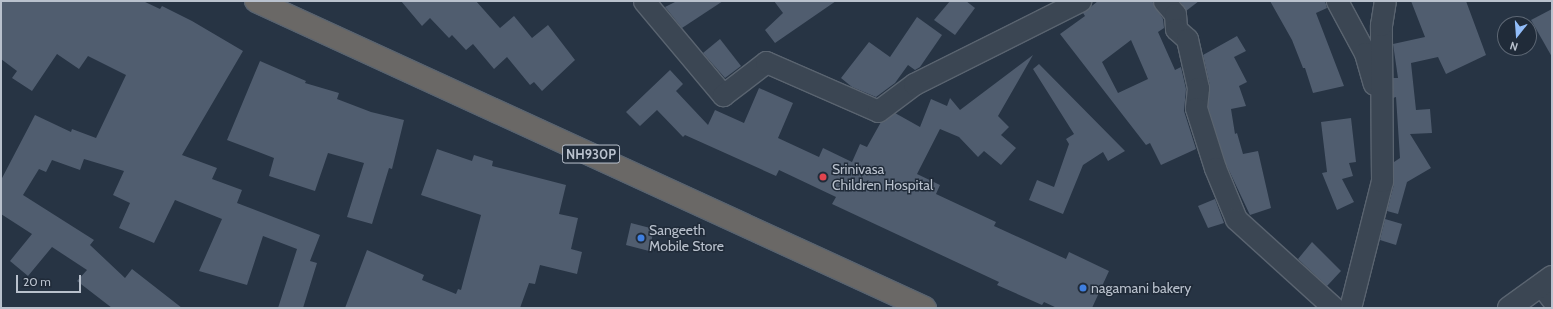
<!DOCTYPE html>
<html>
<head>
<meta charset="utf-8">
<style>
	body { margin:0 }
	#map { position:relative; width:1553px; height:309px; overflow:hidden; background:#273444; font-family:Cabin,sans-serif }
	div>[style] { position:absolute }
	.building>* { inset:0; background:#505d6f }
	.roads { filter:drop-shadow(1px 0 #5a6470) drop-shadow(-1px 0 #5a6470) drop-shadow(0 1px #5a6470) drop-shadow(0 -1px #5a6470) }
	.minor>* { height:21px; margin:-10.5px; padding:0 10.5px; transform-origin:10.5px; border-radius:10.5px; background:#3b4653 }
	.tertiary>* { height:22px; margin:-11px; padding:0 11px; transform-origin:11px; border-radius:11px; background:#3b4653 }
	.trunk>* { height:22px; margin:-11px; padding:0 11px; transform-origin:11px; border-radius:11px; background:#6a6866 }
	.dots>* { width:11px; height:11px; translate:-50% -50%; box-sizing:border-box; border:2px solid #202b39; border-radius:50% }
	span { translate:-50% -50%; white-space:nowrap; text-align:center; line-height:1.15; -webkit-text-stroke:3px #202b39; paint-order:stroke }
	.shield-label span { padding:1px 3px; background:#202b39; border:1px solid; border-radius:3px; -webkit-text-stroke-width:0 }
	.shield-label { font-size:13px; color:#b9c1cd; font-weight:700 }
	.poi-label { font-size:14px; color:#b9c1cd }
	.left { translate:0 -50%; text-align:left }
	.frame { position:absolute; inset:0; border:2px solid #b9c1cd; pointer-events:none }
	.north { position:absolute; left:1497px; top:16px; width:40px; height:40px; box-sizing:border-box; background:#202b39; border:1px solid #5d6774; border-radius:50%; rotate:197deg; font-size:11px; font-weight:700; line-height:16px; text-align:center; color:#b9c1cd }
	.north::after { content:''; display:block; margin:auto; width:14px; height:18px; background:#92bdf9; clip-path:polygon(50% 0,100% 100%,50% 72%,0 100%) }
	.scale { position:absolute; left:16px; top:275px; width:65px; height:18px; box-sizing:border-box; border:2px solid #b9c1cd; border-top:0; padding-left:5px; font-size:12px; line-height:14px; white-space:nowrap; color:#b9c1cd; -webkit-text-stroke:3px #202b39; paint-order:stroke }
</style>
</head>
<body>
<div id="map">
	<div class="building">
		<div style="clip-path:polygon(1px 1px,143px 1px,160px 9px,162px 6px,192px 21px,243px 51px,182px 155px,217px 168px,212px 179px,242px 190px,237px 203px,320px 235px,310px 261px,317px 263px,303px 308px,278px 308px,297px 249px,263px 236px,247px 285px,199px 271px,222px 219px,175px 200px,154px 243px,119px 228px,130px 203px,113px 195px,124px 171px,84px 159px,80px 170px,52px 160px,46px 172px,39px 169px,23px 195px,94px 240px,90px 245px,125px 278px,132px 269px,182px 308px,112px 308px,77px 281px,87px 270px,52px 247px,28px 276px,10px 261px,32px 234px,1px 214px,1px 180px,35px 115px,71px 132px,72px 129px,96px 138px,126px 75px,88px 56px,79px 69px,57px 54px,32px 91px,12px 78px,17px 71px,1px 59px)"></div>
		<div style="clip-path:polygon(401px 1px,476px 1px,500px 28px,514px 16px,532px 38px,548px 25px,575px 60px,542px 91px,534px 82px,530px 85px,507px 57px,494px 69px,473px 44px,466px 50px,452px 35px,449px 38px,430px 18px,422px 26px)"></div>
		<div style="clip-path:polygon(677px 1px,723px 1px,682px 28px,665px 7px)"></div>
		<div style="clip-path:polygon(774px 1px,836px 1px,775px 43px,765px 30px,783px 13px)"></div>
		<div style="clip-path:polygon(950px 1px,966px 1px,975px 8px,955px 35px,934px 20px)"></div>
		<div style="clip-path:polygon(evenodd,1098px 1px,1152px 1px,1163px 19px,1164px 28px,1158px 32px,1175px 70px,1181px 67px,1186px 89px,1184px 111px,1196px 149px,1161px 165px,1150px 143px,1146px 145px,1060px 34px,1085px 16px,1083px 13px,1098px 1px,1131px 40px,1148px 79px,1118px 93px,1102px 62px,1131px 40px)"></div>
		<div style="clip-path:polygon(1180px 1px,1199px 1px,1186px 11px)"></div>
		<div style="clip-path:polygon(1270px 1px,1325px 1px,1327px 8px,1316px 13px,1344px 86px,1313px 93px,1305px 68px,1303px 68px,1292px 40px)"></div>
		<div style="clip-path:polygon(1411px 1px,1466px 1px,1486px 55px,1446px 74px,1438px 57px,1411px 63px,1416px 110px,1430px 109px,1432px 133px,1410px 134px,1431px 168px,1407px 182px,1398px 214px,1387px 211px,1394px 184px,1394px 162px,1400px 158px,1396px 97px,1393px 98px,1393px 78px,1398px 78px,1393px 44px,1425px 37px)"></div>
		<div style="clip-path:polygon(1552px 9px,1552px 57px,1531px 20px)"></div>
		<div style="clip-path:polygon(917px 17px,942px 35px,920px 67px,915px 70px,908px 65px,895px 83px,876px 97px,852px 87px,841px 78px,869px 42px,890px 57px)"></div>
		<div style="clip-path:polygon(1237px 36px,1246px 51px,1234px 57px,1247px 82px,1239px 86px,1246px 106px,1231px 109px,1235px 134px,1237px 133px,1243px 154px,1258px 151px,1271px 208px,1250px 215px,1226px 164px,1208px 107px,1210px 86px,1203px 55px)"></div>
		<div style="clip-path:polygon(720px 39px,741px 66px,725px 78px,703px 53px)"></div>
		<div style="clip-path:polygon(1033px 55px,998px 116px,1009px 127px,1001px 135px,1016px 148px,1001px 165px,984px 151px,978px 157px,959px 137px,940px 129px,917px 174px,940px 185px,936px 194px,996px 222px,994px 226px,1066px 259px,1069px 252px,1109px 271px,1092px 308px,1057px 308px,1044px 302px,1042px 305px,997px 285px,999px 282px,832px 204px,836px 197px,779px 170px,776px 176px,685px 135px,683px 137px,657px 110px,640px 126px,626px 112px,670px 70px,683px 84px,676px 91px,708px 125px,715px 110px,744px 123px,759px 88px,793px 103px,778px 138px,819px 157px,823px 148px,852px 162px,860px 144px,867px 147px,881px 122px,895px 113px,920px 127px,931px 99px,947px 106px,950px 98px,960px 110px)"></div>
		<div style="clip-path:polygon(260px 61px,306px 81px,305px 83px,339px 93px,337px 99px,371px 112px,404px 120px,392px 169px,389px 168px,372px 224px,347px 217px,364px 163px,328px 153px,315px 191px,269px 176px,274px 158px,227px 140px)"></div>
		<div style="clip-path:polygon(1039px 64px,1125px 151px,1108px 161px,1103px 152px,1083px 165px,1063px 214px,1029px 200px,1037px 180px,1054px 187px,1069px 144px,1066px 139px,1074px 134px,1033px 69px)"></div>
		<div style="clip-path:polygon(1351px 118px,1356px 162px,1349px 163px,1353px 176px,1342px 179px,1354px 202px,1337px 210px,1322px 173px,1327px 172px,1321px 122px)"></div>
		<div style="clip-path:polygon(437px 149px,472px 161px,474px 155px,493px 161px,492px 166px,566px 185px,559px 214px,578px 218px,571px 249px,582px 252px,577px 274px,540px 265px,535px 284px,529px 283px,520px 308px,345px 308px,367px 250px,424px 275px,422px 280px,456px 294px,458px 289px,461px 290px,481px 215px,421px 195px)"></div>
		<div style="clip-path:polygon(1215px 199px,1224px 223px,1208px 228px,1198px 206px)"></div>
		<div style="clip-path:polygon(1385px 219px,1402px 224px,1396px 245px,1380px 240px)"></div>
		<div style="clip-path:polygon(631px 223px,654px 229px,649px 251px,626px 245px)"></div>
		<div style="clip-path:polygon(1312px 242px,1341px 271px,1327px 286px,1298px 259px)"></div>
	</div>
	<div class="roads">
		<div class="minor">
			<div style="left:644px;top:1px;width:123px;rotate:50deg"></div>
			<div style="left:723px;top:95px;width:54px;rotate:-37.5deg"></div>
			<div style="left:766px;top:62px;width:122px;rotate:23.6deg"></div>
			<div style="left:878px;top:111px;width:45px;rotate:-36.9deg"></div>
			<div style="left:914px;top:84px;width:186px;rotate:-26.6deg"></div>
			<div style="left:1164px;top:1px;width:17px;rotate:50deg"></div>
			<div style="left:1175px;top:14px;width:15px;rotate:86deg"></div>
			<div style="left:1176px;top:29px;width:15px;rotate:42deg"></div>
			<div style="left:1187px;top:39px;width:50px;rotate:77.3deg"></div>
			<div style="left:1198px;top:88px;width:20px;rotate:96deg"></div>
			<div style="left:1196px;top:108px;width:63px;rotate:72.4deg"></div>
			<div style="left:1215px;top:168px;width:55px;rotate:67.6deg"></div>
			<div style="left:1236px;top:219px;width:132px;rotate:42.2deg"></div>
			<div style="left:1337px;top:1px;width:59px;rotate:61.7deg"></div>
			<div style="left:1365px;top:53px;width:32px;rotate:74deg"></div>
			<div style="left:1541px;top:285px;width:18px;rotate:52deg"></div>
			<div style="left:1350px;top:308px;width:131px;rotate:-75.9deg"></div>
			<div style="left:1382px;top:181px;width:156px;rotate:-90.4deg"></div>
			<div style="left:1381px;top:25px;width:24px;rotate:-81deg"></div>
		</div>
		<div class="tertiary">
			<div style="left:1509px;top:308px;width:53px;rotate:-35.8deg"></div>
		</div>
		<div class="trunk">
			<div style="left:256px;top:1px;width:736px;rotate:24.65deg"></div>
		</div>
	</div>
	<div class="dots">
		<div style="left:823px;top:177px;background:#e0444e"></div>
		<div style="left:641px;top:238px;background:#3f7fe0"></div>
		<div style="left:1083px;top:288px;background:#3f7fe0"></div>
	</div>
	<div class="shield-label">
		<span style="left:591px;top:154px">NH930P</span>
	</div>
	<div class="poi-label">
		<span class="left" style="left:832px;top:177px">Srinivasa<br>Children Hospital</span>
		<span class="left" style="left:649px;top:238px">Sangeeth<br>Mobile Store</span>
		<span class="left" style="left:1091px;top:288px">nagamani bakery</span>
	</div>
	<div class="frame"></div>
	<div class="north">N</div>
	<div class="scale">20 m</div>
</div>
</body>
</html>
